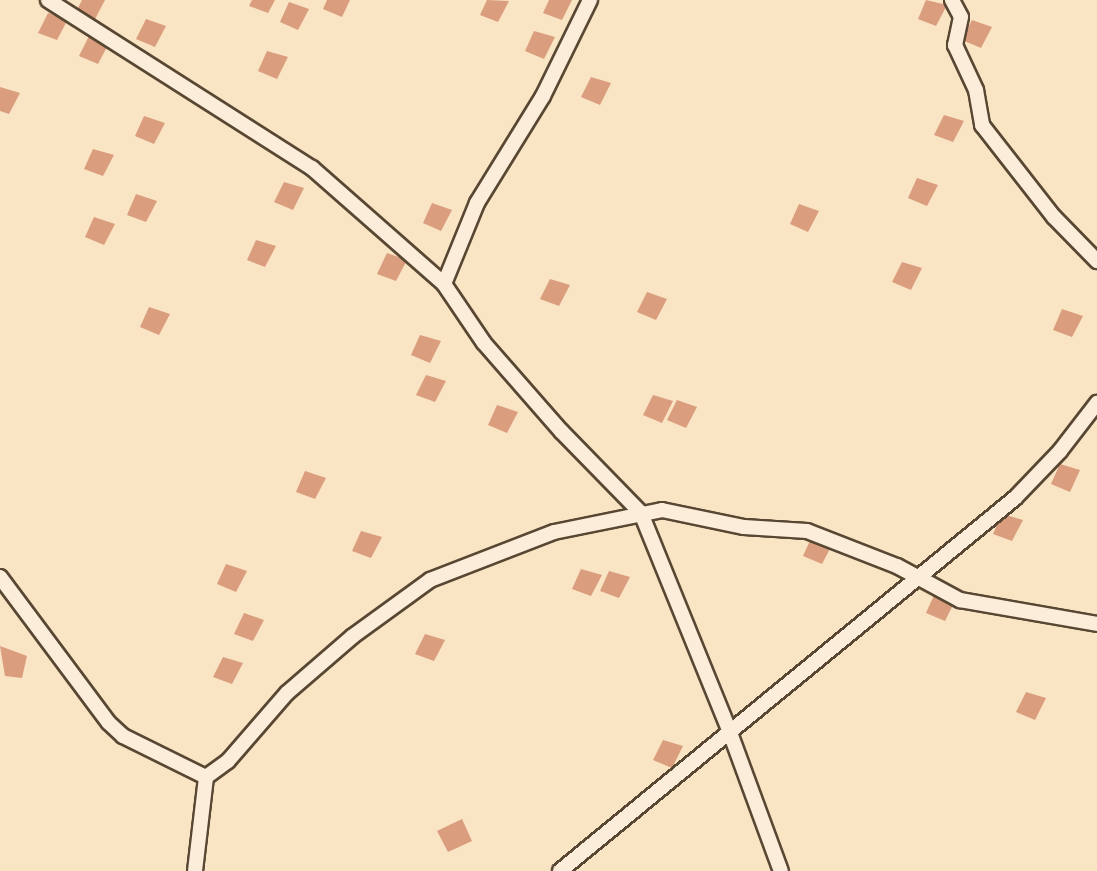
<!DOCTYPE html>
<html>
<head>
<meta charset="utf-8">
<style>
	body { margin:0 }
	#map { position:relative; width:1097px; height:871px; overflow:hidden; background:#f9e4c4; font-family:"Old Standard TT",serif }
	div>[style] { position:absolute }
	.building>* { inset:0; background:#da9d7e }
	.roads { filter:drop-shadow(2px 0 #584732) drop-shadow(-2px 0 #584732) drop-shadow(0 2px #584732) drop-shadow(0 -2px #584732) }
	.street>* { height:14px; margin:-7px; padding:0 7px; transform-origin:7px; border-radius:7px; background:#fbedd9 }
	span { translate:-50% -50%; white-space:nowrap; text-align:center; line-height:1.15; -webkit-text-stroke:6px #fbedd9; paint-order:stroke }
</style>
</head>
<body>
<div id="map">
	<div class="building">
		<div style="clip-path:polygon(82px 0,105px 0,94px 21px,75px 14px)"></div>
		<div style="clip-path:polygon(252px 0,275px 0,268px 13px,249px 6px)"></div>
		<div style="clip-path:polygon(327px 0,350px 0,342px 17px,323px 9px)"></div>
		<div style="clip-path:polygon(487px 0,509px 1px,498px 22px,480px 15px)"></div>
		<div style="clip-path:polygon(549px 0,572px 0,562px 20px,543px 13px)"></div>
		<div style="clip-path:polygon(926px 0,947px 5px,936px 26px,918px 19px)"></div>
		<div style="clip-path:polygon(289px 2px,309px 9px,298px 30px,280px 22px)"></div>
		<div style="clip-path:polygon(48px 13px,68px 19px,57px 40px,38px 33px)"></div>
		<div style="clip-path:polygon(146px 19px,166px 26px,155px 47px,136px 39px)"></div>
		<div style="clip-path:polygon(972px 20px,992px 27px,981px 48px,962px 40px)"></div>
		<div style="clip-path:polygon(534px 31px,555px 37px,544px 59px,525px 51px)"></div>
		<div style="clip-path:polygon(89px 36px,109px 43px,98px 64px,79px 56px)"></div>
		<div style="clip-path:polygon(267px 51px,288px 57px,277px 79px,258px 71px)"></div>
		<div style="clip-path:polygon(591px 77px,611px 83px,600px 105px,581px 97px)"></div>
		<div style="clip-path:polygon(0 87px,20px 93px,9px 114px,0 111px)"></div>
		<div style="clip-path:polygon(944px 115px,964px 121px,953px 142px,934px 135px)"></div>
		<div style="clip-path:polygon(144px 116px,165px 123px,154px 144px,135px 136px)"></div>
		<div style="clip-path:polygon(93px 149px,114px 155px,103px 176px,84px 169px)"></div>
		<div style="clip-path:polygon(917px 178px,938px 185px,927px 206px,908px 198px)"></div>
		<div style="clip-path:polygon(284px 182px,304px 188px,293px 210px,274px 202px)"></div>
		<div style="clip-path:polygon(136px 194px,157px 201px,146px 222px,127px 215px)"></div>
		<div style="clip-path:polygon(432px 203px,452px 210px,441px 231px,423px 223px)"></div>
		<div style="clip-path:polygon(799px 204px,819px 211px,808px 232px,790px 224px)"></div>
		<div style="clip-path:polygon(94px 217px,115px 224px,104px 245px,85px 237px)"></div>
		<div style="clip-path:polygon(256px 240px,276px 246px,265px 267px,247px 260px)"></div>
		<div style="clip-path:polygon(387px 253px,407px 260px,396px 281px,377px 274px)"></div>
		<div style="clip-path:polygon(902px 262px,922px 268px,911px 290px,892px 282px)"></div>
		<div style="clip-path:polygon(550px 279px,570px 285px,559px 306px,540px 299px)"></div>
		<div style="clip-path:polygon(647px 292px,667px 299px,656px 320px,637px 312px)"></div>
		<div style="clip-path:polygon(149px 307px,170px 314px,159px 335px,140px 327px)"></div>
		<div style="clip-path:polygon(1062px 309px,1083px 316px,1072px 337px,1053px 330px)"></div>
		<div style="clip-path:polygon(420px 335px,441px 341px,430px 363px,411px 355px)"></div>
		<div style="clip-path:polygon(426px 375px,446px 381px,435px 402px,416px 395px)"></div>
		<div style="clip-path:polygon(653px 395px,673px 401px,662px 423px,643px 415px)"></div>
		<div style="clip-path:polygon(677px 400px,697px 407px,686px 428px,667px 420px)"></div>
		<div style="clip-path:polygon(497px 405px,518px 412px,507px 433px,488px 425px)"></div>
		<div style="clip-path:polygon(1060px 464px,1080px 470px,1070px 492px,1051px 484px)"></div>
		<div style="clip-path:polygon(305px 471px,326px 478px,315px 499px,296px 492px)"></div>
		<div style="clip-path:polygon(1002px 514px,1023px 520px,1012px 541px,993px 534px)"></div>
		<div style="clip-path:polygon(361px 531px,382px 537px,371px 558px,352px 551px)"></div>
		<div style="clip-path:polygon(812px 536px,833px 543px,822px 564px,803px 556px)"></div>
		<div style="clip-path:polygon(226px 564px,247px 571px,236px 592px,217px 584px)"></div>
		<div style="clip-path:polygon(581px 569px,602px 575px,591px 596px,572px 589px)"></div>
		<div style="clip-path:polygon(609px 571px,630px 577px,619px 598px,600px 591px)"></div>
		<div style="clip-path:polygon(935px 593px,956px 599px,945px 621px,926px 613px)"></div>
		<div style="clip-path:polygon(244px 613px,264px 620px,253px 641px,234px 634px)"></div>
		<div style="clip-path:polygon(425px 634px,445px 640px,434px 661px,415px 654px)"></div>
		<div style="clip-path:polygon(0 646px,27px 656px,22px 678px,5px 676px)"></div>
		<div style="clip-path:polygon(223px 657px,243px 663px,232px 684px,213px 677px)"></div>
		<div style="clip-path:polygon(1026px 692px,1046px 698px,1035px 720px,1016px 712px)"></div>
		<div style="clip-path:polygon(663px 740px,683px 746px,672px 768px,653px 760px)"></div>
		<div style="clip-path:polygon(462px 819px,472px 841px,448px 852px,437px 831px)"></div>
	</div>
	<div class="roads">
		<div class="street">
			<div style="left:48px;top:0;width:313px;rotate:32.5deg"></div>
			<div style="left:312px;top:168px;width:176px;rotate:41.3deg"></div>
			<div style="left:590px;top:0;width:107px;rotate:116.1deg"></div>
			<div style="left:543px;top:96px;width:126px;rotate:121.7deg"></div>
			<div style="left:477px;top:203px;width:87px;rotate:112.2deg"></div>
			<div style="left:444px;top:284px;width:71px;rotate:55.9deg"></div>
			<div style="left:484px;top:343px;width:118px;rotate:48.8deg"></div>
			<div style="left:562px;top:432px;width:113px;rotate:45.7deg"></div>
			<div style="left:641px;top:513px;width:234px;rotate:67.9deg"></div>
			<div style="left:729px;top:730px;width:150px;rotate:69.8deg"></div>
			<div style="left:952px;top:0;width:19px;rotate:62deg"></div>
			<div style="left:961px;top:17px;width:29px;rotate:102deg"></div>
			<div style="left:955px;top:45px;width:50px;rotate:65deg"></div>
			<div style="left:976px;top:90px;width:36px;rotate:80deg"></div>
			<div style="left:982px;top:125px;width:117px;rotate:52deg"></div>
			<div style="left:1054px;top:217px;width:62px;rotate:45.7deg"></div>
			<div style="left:0;top:577px;width:182px;rotate:53.3deg"></div>
			<div style="left:109px;top:723px;width:19px;rotate:43deg"></div>
			<div style="left:123px;top:736px;width:93px;rotate:26.3deg"></div>
			<div style="left:195px;top:871px;width:95px;rotate:-83.3deg"></div>
			<div style="left:206px;top:777px;width:27px;rotate:-36deg"></div>
			<div style="left:228px;top:761px;width:90px;rotate:-49.1deg"></div>
			<div style="left:287px;top:693px;width:87px;rotate:-40.8deg"></div>
			<div style="left:353px;top:636px;width:95px;rotate:-36deg"></div>
			<div style="left:430px;top:580px;width:133px;rotate:-21.2deg"></div>
			<div style="left:554px;top:532px;width:110px;rotate:-11.5deg"></div>
			<div style="left:662px;top:510px;width:84px;rotate:11.7deg"></div>
			<div style="left:744px;top:527px;width:63px;rotate:3.6deg"></div>
			<div style="left:807px;top:531px;width:97px;rotate:21.3deg"></div>
			<div style="left:897px;top:566px;width:72px;rotate:28.4deg"></div>
			<div style="left:960px;top:600px;width:139px;rotate:9.9deg"></div>
			<div style="left:560px;top:871px;width:588px;rotate:-39.34deg"></div>
			<div style="left:1015px;top:498px;width:65px;rotate:-46.2deg"></div>
			<div style="left:1060px;top:451px;width:61px;rotate:-52.4deg"></div>
		</div>
	</div>
</div>
</body>
</html>
